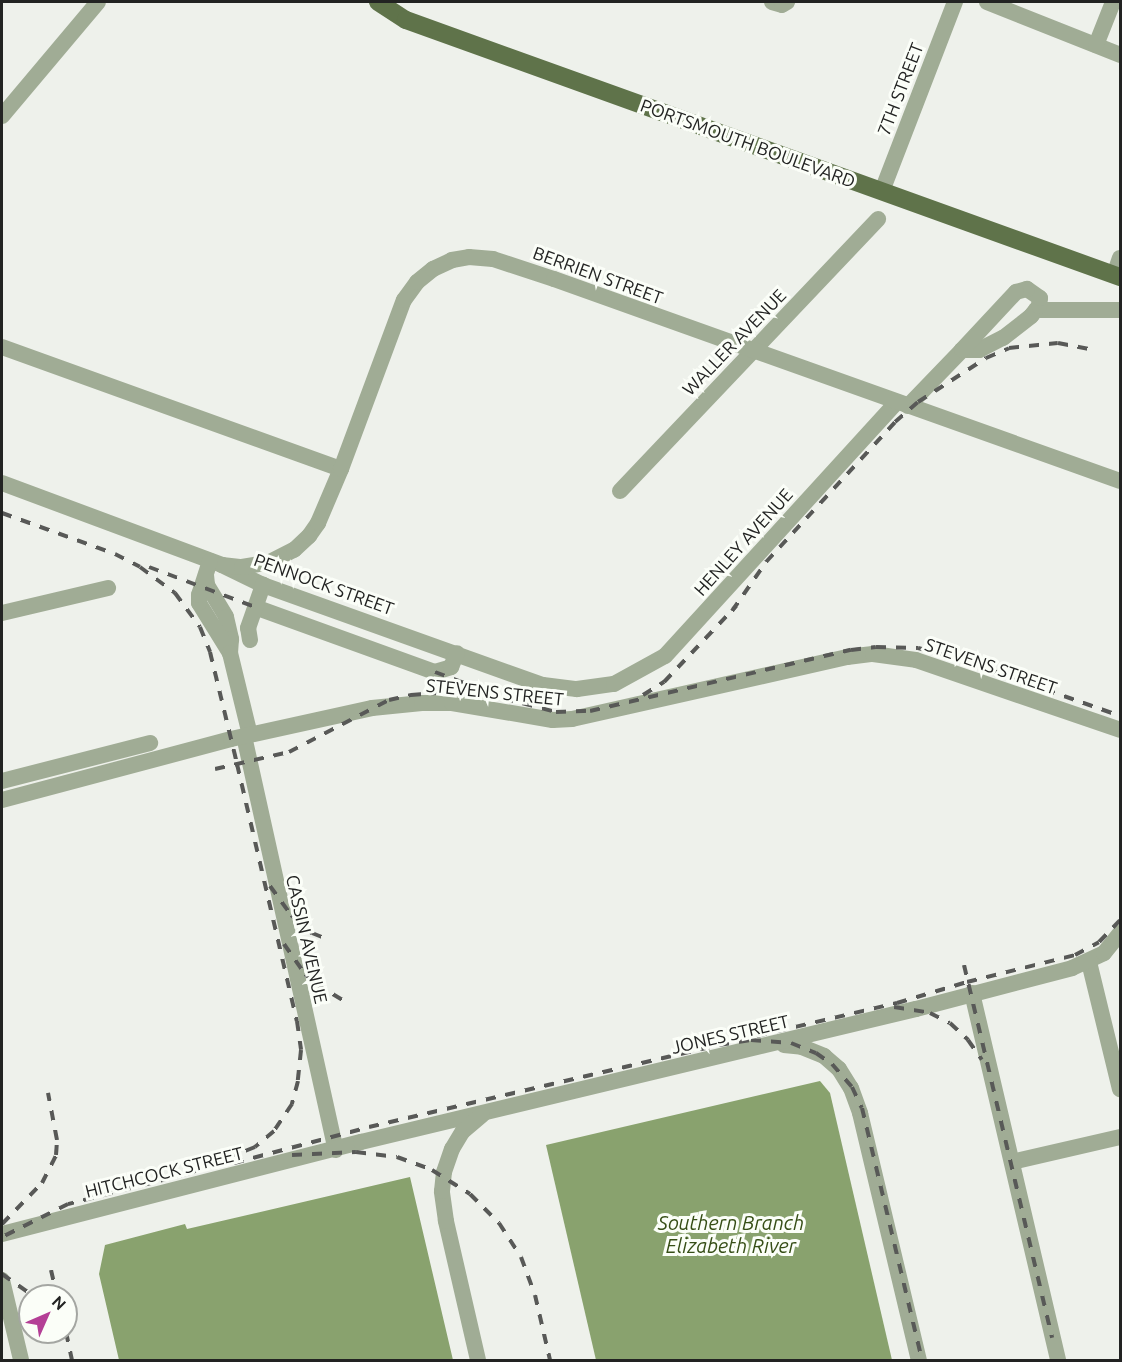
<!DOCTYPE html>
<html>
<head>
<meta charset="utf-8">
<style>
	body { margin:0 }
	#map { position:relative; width:1122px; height:1362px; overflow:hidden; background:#eef1eb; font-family:Ubuntu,sans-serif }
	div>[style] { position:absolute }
	.water>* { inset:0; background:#89a26e }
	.minor>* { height:16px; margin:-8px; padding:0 8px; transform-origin:8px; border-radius:8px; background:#a0ac95 }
	.major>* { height:18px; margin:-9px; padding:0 9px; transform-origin:9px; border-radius:9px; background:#5f734a }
	.rail>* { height:4px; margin-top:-2px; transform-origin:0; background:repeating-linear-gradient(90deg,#585957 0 10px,transparent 0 20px) }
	span { translate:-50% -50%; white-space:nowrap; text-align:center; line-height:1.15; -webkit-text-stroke:6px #fbfef8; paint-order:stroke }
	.street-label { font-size:18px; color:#222322 }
	.water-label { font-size:20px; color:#364e16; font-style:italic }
	.frame { position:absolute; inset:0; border:3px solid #222322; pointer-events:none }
	.north { position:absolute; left:18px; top:1284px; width:60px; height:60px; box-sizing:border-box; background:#fbfef8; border:2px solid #a4a6a2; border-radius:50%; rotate:45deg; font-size:16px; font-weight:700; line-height:24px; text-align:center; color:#222322 }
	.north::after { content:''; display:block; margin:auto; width:21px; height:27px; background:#b43f96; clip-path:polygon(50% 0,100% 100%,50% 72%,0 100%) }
</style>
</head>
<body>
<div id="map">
	<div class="water">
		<div style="clip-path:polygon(820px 1081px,830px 1093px,892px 1360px,596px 1360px,546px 1145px)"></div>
		<div style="clip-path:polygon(410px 1177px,453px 1360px,119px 1360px,99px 1274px,105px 1245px,185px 1224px,187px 1229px)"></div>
	</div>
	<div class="minor">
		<div style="left:772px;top:2px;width:10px;rotate:17deg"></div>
		<div style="left:782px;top:5px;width:6px;rotate:-31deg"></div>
		<div style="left:987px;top:2px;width:143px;rotate:21.7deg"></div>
		<div style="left:1096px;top:45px;width:46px;rotate:-68.4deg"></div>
		<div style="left:2px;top:116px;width:149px;rotate:-49.9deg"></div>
		<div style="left:882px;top:191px;width:203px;rotate:-68.9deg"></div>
		<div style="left:1114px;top:275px;width:18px;rotate:-71deg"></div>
		<div style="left:1036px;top:310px;width:84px"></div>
		<div style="left:2px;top:347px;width:360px;rotate:19.8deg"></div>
		<div style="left:908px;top:406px;width:78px;rotate:-46deg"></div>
		<div style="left:962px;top:350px;width:17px"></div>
		<div style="left:979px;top:350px;width:27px;rotate:-27deg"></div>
		<div style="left:1003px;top:338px;width:36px;rotate:-38deg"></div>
		<div style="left:1031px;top:316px;width:13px;rotate:-51deg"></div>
		<div style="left:1039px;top:306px;width:8px;rotate:-83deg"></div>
		<div style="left:1040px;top:298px;width:16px;rotate:-145deg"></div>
		<div style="left:1027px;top:289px;width:11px;rotate:165deg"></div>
		<div style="left:1016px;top:292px;width:79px;rotate:133deg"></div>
		<div style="left:2px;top:483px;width:235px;rotate:20.4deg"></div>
		<div style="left:222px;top:565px;width:46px;rotate:26deg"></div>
		<div style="left:263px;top:585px;width:297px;rotate:19.7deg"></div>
		<div style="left:543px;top:685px;width:34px;rotate:7deg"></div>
		<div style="left:577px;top:689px;width:37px;rotate:-8deg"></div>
		<div style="left:614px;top:684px;width:58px;rotate:-28.8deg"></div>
		<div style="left:665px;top:656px;width:344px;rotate:-47.6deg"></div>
		<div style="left:620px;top:491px;width:375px;rotate:-46.5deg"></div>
		<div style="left:222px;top:565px;width:20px;rotate:6deg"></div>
		<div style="left:242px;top:567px;width:28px;rotate:-10deg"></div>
		<div style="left:270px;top:562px;width:27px;rotate:-27deg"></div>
		<div style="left:294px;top:550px;width:21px;rotate:-43deg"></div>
		<div style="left:309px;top:536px;width:16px;rotate:-55deg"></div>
		<div style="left:318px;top:523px;width:59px;rotate:-66.9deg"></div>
		<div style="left:341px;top:469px;width:180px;rotate:-69.6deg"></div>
		<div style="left:404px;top:300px;width:22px;rotate:-54deg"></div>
		<div style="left:417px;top:282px;width:21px;rotate:-39deg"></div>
		<div style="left:433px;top:269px;width:21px;rotate:-25deg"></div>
		<div style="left:452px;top:260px;width:17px;rotate:-10deg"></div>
		<div style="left:469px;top:257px;width:24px;rotate:5deg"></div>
		<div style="left:493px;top:259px;width:64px;rotate:18.2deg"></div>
		<div style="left:554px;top:279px;width:601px;rotate:19.64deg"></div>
		<div style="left:206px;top:575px;width:10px;rotate:84deg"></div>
		<div style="left:207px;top:585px;width:37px;rotate:59deg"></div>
		<div style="left:226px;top:617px;width:23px;rotate:77deg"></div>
		<div style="left:231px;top:639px;width:14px;rotate:94deg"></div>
		<div style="left:230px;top:653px;width:59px;rotate:-121.8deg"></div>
		<div style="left:199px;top:603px;width:8px;rotate:-90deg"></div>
		<div style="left:199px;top:595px;width:36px;rotate:-72deg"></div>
		<div style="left:255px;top:607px;width:191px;rotate:19.9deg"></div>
		<div style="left:435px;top:672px;width:17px;rotate:-17deg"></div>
		<div style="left:451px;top:667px;width:15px;rotate:-67deg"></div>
		<div style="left:2px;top:613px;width:109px;rotate:-13.3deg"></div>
		<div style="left:250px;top:640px;width:12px;rotate:-99deg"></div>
		<div style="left:248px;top:628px;width:46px;rotate:-70.8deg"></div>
		<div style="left:230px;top:653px;width:84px;rotate:76.3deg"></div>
		<div style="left:244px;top:736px;width:424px;rotate:77.5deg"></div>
		<div style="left:2px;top:781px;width:153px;rotate:-14.4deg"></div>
		<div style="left:2px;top:800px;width:237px;rotate:-14.9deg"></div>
		<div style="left:231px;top:739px;width:144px;rotate:-12.4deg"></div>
		<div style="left:372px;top:708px;width:50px;rotate:-5.7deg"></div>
		<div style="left:422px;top:703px;width:30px"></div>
		<div style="left:452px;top:703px;width:102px;rotate:9.6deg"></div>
		<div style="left:553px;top:720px;width:19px;rotate:-3deg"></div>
		<div style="left:572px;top:719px;width:282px;rotate:-12.7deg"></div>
		<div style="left:847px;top:657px;width:26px;rotate:-7deg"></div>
		<div style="left:873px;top:654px;width:43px;rotate:7.9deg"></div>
		<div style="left:916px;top:660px;width:216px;rotate:18.9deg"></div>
		<div style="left:1089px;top:962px;width:131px;rotate:76.3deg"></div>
		<div style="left:972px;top:993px;width:377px;rotate:76.8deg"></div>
		<div style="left:784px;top:1045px;width:18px;rotate:6deg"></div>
		<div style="left:802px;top:1047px;width:24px;rotate:22deg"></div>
		<div style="left:824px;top:1056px;width:20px;rotate:41deg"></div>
		<div style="left:839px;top:1069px;width:22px;rotate:58deg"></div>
		<div style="left:851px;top:1088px;width:27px;rotate:70deg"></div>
		<div style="left:860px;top:1113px;width:254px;rotate:76.6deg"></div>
		<div style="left:1012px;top:1162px;width:111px;rotate:-13deg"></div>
		<div style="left:2px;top:1234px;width:371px;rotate:-14.4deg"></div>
		<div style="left:361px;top:1142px;width:571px;rotate:-13.48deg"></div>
		<div style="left:916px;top:1009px;width:161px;rotate:-14.7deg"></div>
		<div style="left:1072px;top:968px;width:35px;rotate:-25deg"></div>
		<div style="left:1104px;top:953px;width:26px;rotate:-51deg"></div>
		<div style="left:2px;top:1280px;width:82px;rotate:76.6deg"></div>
		<div style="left:478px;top:1360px;width:143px;rotate:-103deg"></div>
		<div style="left:446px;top:1221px;width:30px;rotate:-98deg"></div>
		<div style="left:442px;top:1191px;width:19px;rotate:-84deg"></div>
		<div style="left:444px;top:1172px;width:24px;rotate:-71deg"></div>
		<div style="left:452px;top:1149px;width:21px;rotate:-59deg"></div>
		<div style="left:463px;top:1131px;width:25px;rotate:-40deg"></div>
	</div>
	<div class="major">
		<div style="left:378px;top:2px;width:33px;rotate:33deg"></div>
		<div style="left:406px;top:20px;width:759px;rotate:19.8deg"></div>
	</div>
	<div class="rail">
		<div style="left:2px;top:513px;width:120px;rotate:19.9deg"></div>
		<div style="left:115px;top:554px;width:28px;rotate:27deg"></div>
		<div style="left:140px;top:567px;width:44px;rotate:36.6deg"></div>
		<div style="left:175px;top:593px;width:42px;rotate:53.7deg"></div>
		<div style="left:200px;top:627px;width:27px;rotate:68deg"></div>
		<div style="left:210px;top:652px;width:115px;rotate:76.4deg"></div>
		<div style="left:237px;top:764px;width:264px;rotate:76.9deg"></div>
		<div style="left:297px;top:1021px;width:29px;rotate:82deg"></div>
		<div style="left:301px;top:1050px;width:31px;rotate:96deg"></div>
		<div style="left:298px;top:1081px;width:24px;rotate:105deg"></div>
		<div style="left:292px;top:1104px;width:32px;rotate:124deg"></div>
		<div style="left:274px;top:1131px;width:25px;rotate:140deg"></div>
		<div style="left:255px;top:1147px;width:70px;rotate:158.2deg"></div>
		<div style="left:190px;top:1173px;width:126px;rotate:165.7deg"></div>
		<div style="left:68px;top:1204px;width:74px;rotate:153.4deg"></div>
		<div style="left:149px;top:567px;width:113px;rotate:20.7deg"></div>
		<div style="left:732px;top:611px;width:60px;rotate:-55.2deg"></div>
		<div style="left:766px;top:562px;width:190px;rotate:-47.3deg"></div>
		<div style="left:895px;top:422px;width:30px;rotate:-41deg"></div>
		<div style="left:918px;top:402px;width:81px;rotate:-32.9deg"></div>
		<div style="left:986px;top:358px;width:25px;rotate:-23deg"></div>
		<div style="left:1009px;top:348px;width:49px;rotate:-5.8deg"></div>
		<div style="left:1058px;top:343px;width:37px;rotate:11deg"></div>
		<div style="left:435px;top:672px;width:46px;rotate:20.4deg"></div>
		<div style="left:643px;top:695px;width:25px;rotate:-32deg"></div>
		<div style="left:664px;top:682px;width:105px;rotate:-46.5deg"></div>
		<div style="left:215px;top:769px;width:76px;rotate:-12.9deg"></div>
		<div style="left:289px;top:752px;width:113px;rotate:-27.5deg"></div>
		<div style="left:389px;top:700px;width:23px;rotate:-13deg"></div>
		<div style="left:411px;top:695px;width:50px;rotate:-4.6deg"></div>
		<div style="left:461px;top:691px;width:23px;rotate:5deg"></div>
		<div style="left:484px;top:693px;width:74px;rotate:14.8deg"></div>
		<div style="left:556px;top:712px;width:34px;rotate:-2deg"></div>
		<div style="left:590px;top:711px;width:268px;rotate:-13.2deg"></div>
		<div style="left:851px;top:650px;width:25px;rotate:-7deg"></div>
		<div style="left:876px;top:647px;width:42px;rotate:1.4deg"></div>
		<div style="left:918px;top:648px;width:34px;rotate:14deg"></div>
		<div style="left:951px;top:656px;width:179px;rotate:19.5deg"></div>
		<div style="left:270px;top:886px;width:36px;rotate:54deg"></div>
		<div style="left:291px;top:915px;width:28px;rotate:41deg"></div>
		<div style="left:312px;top:933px;width:18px;rotate:22deg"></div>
		<div style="left:284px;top:944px;width:37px;rotate:55deg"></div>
		<div style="left:305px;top:974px;width:15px;rotate:42deg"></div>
		<div style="left:316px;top:984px;width:31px;rotate:31deg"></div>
		<div style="left:964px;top:965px;width:383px;rotate:76.7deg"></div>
		<div style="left:894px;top:1007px;width:36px;rotate:9deg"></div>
		<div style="left:930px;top:1013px;width:22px;rotate:27deg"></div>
		<div style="left:950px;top:1023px;width:25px;rotate:43deg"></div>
		<div style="left:968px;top:1040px;width:24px;rotate:55deg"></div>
		<div style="left:757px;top:1036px;width:144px;rotate:-13.3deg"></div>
		<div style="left:897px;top:1003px;width:73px;rotate:-16.7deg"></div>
		<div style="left:967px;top:982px;width:111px;rotate:-14deg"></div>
		<div style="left:1075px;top:955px;width:27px;rotate:-28deg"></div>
		<div style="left:1099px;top:942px;width:30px;rotate:-46deg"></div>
		<div style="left:292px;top:1155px;width:64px;rotate:-2.7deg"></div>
		<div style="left:356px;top:1152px;width:41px;rotate:7deg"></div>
		<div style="left:397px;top:1157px;width:37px;rotate:20deg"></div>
		<div style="left:432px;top:1170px;width:45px;rotate:32.3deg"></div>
		<div style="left:470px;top:1194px;width:41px;rotate:45deg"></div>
		<div style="left:499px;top:1223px;width:40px;rotate:57.1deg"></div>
		<div style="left:521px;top:1257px;width:40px;rotate:69.8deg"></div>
		<div style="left:535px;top:1295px;width:67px;rotate:77deg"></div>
		<div style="left:234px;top:1163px;width:140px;rotate:-14.9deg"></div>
		<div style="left:369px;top:1127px;width:359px;rotate:-13.2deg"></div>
		<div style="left:719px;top:1045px;width:32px;rotate:-9deg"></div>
		<div style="left:751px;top:1040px;width:40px;rotate:4.3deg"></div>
		<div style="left:791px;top:1043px;width:27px;rotate:22deg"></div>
		<div style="left:816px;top:1053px;width:19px;rotate:35deg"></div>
		<div style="left:832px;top:1064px;width:30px;rotate:49deg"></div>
		<div style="left:852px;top:1087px;width:23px;rotate:65deg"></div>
		<div style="left:862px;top:1108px;width:259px;rotate:76.6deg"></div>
		<div style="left:2px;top:1224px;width:57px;rotate:-45.7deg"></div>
		<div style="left:42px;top:1183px;width:31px;rotate:-63deg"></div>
		<div style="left:56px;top:1155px;width:15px;rotate:-86deg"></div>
		<div style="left:57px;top:1140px;width:48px;rotate:-100.8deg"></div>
		<div style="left:51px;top:1270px;width:27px;rotate:77deg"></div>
		<div style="left:2px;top:1274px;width:39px;rotate:35deg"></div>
		<div style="left:66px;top:1332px;width:29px;rotate:78deg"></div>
	</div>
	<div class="street-label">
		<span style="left:900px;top:89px;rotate:-69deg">7TH STREET</span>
		<span style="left:748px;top:143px;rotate:20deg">PORTSMOUTH BOULEVARD</span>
		<span style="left:598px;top:275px;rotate:20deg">BERRIEN STREET</span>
		<span style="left:734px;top:342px;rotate:-46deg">WALLER AVENUE</span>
		<span style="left:743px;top:542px;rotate:-48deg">HENLEY AVENUE</span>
		<span style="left:324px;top:584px;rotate:20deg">PENNOCK STREET</span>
		<span style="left:991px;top:666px;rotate:19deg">STEVENS STREET</span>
		<span style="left:495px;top:692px;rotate:6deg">STEVENS STREET</span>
		<span style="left:307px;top:939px;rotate:77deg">CASSIN AVENUE</span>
		<span style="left:730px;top:1034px;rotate:-13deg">JONES STREET</span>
		<span style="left:164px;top:1172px;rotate:-14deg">HITCHCOCK STREET</span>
	</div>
	<div class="water-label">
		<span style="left:731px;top:1234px">Southern Branch<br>Elizabeth River</span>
	</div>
	<div class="frame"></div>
	<div class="north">N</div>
</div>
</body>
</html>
